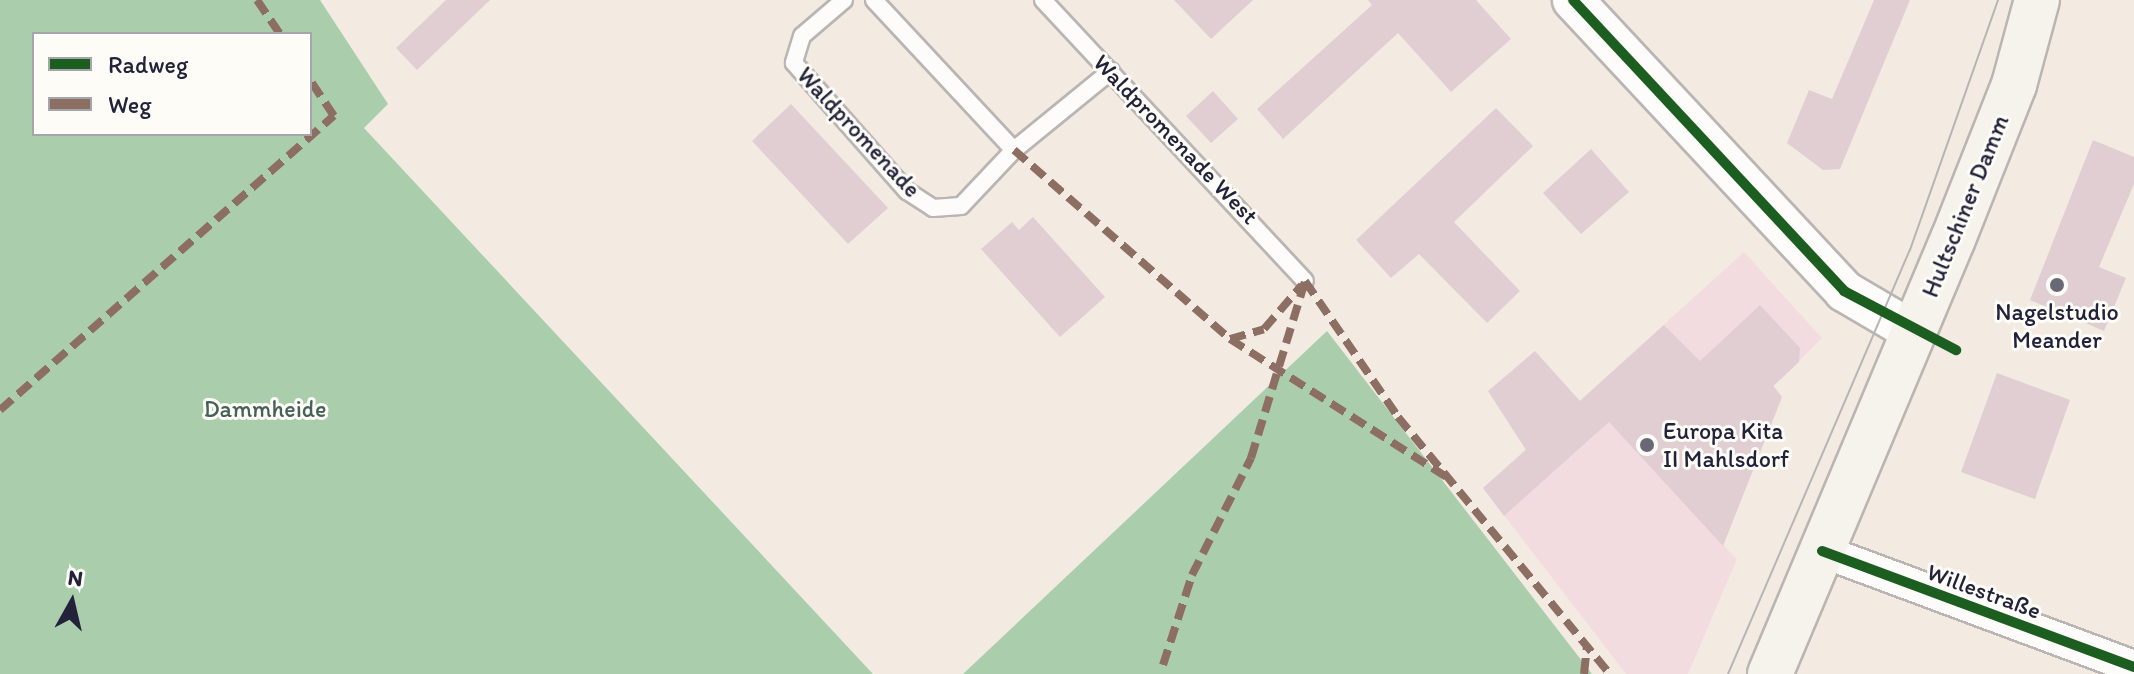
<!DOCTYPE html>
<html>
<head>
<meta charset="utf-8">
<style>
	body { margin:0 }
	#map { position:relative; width:2134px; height:674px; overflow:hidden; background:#f3ebe2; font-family:Itim,sans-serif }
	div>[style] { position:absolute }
	.built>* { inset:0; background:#f3dce0 }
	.forest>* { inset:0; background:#aaceab }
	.building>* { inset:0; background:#e0ced3 }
	.roads { filter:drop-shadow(2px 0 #bab5b2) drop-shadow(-2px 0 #bab5b2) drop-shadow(0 2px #bab5b2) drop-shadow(0 -2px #bab5b2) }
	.service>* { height:16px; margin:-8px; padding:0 8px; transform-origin:8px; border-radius:8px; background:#fdfcfb }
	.minor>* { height:32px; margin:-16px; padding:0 16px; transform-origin:16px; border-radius:16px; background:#fdfcfb }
	.tertiary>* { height:40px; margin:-20px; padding:0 20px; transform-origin:20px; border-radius:20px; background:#fdfcfb }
	.secondary>* { height:44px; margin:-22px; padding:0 22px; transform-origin:22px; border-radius:22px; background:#f6f2ec }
	.tram>* { height:2px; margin:-1px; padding:0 1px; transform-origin:1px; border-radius:1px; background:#b5b4b6 }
	.quiet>* { height:8px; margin-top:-4px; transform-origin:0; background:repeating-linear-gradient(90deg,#8d6e63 0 16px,transparent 0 24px) }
	.cycleway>* { height:10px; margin:-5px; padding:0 5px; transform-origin:5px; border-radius:5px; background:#1b5e20 }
	.dots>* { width:22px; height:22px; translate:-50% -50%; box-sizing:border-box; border:4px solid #fdfcf7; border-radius:50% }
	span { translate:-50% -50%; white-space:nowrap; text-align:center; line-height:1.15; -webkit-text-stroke:6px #fdfcf7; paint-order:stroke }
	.street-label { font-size:24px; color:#22223b }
	.poi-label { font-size:24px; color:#22223b }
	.left { translate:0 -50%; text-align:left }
	.park-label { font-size:24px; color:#46615a }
	.legend { position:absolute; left:32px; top:32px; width:280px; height:104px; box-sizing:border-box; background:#fdfcf7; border:2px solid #a5a5ac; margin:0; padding:10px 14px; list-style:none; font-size:24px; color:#22223b }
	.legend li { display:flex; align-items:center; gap:16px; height:40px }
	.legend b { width:40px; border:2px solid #a5a5ac }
	.north { position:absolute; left:32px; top:562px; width:80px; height:80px; -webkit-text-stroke:6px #fdfcf7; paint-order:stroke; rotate:8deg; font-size:22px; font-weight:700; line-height:32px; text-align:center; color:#22223b }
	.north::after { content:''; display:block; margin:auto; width:28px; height:36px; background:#22223b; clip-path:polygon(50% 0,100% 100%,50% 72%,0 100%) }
</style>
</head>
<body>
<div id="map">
	<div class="built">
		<div style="clip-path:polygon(1744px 252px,1822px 338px,1774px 386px,1782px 397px,1723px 545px,1737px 559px,1688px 674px,1626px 674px,1483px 488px)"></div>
	</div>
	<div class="forest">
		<div style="clip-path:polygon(evenodd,0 0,320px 0,388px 104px,364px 128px,873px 674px,0 674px,0 0,310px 34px,310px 134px,34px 134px,34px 34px,310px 34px)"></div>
		<div style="clip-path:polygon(1327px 331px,1592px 674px,963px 674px)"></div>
	</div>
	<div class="building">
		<div style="clip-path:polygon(446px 0,490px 0,417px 70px,396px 48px)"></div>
		<div style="clip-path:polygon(1174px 0,1253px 0,1211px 39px)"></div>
		<div style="clip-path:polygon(1368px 0,1476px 0,1511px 39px,1451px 92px,1398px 33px,1283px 139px,1257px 109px,1372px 5px)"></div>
		<div style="clip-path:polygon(1874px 0,1910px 0,1840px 169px,1823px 170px,1787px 143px,1809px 90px,1832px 99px)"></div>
		<div style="clip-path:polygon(1213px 91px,1238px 119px,1211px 143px,1186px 116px)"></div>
		<div style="clip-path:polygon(791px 104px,888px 208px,848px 244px,752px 141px)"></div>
		<div style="clip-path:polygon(1496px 108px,1533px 146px,1454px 222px,1520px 291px,1487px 323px,1419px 254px,1391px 278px,1356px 240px)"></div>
		<div style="clip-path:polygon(2093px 140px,2134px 157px,2134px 184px,2099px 267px,2126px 278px,2104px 331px,2030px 300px)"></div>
		<div style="clip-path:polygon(1591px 149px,1629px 192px,1581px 234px,1543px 193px)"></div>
		<div style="clip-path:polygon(1033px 217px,1105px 297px,1060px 337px,981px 249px,1012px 222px,1019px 230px)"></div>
		<div style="clip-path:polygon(1760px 305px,1800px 348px,1799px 362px,1773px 386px,1782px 397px,1723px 546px,1609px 422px,1504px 516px,1483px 488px,1526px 450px,1488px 391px,1535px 351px,1580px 401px,1664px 325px,1700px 361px)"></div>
		<div style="clip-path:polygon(1997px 373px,2070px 400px,2035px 499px,1961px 472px)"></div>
	</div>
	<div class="roads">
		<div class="service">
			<div style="left:844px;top:0;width:55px;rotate:139.4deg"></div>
			<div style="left:802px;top:36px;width:28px;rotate:107deg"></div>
			<div style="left:794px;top:63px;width:171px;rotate:48.6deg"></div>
			<div style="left:907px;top:191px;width:31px;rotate:33deg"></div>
			<div style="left:933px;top:208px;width:28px;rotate:-4deg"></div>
			<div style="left:961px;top:206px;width:77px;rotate:-46.6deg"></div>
			<div style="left:1014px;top:150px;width:125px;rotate:-39.2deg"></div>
			<div style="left:874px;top:0;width:205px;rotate:47deg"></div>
			<div style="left:1043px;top:0;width:384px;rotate:47deg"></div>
		</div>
		<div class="minor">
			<div style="left:1822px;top:551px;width:333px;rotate:20.4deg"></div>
		</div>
		<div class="tertiary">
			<div style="left:1573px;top:0;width:398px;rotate:47deg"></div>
			<div style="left:1844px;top:291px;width:81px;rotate:30.4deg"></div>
		</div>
		<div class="secondary">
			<div style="left:1770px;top:674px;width:472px;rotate:-67.2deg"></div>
			<div style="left:1953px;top:239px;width:166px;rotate:-68.4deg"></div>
			<div style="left:2014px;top:85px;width:88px;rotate:-74.9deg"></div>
		</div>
	</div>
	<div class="tram">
		<div style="left:1728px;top:674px;width:461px;rotate:-66.8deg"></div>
		<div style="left:1910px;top:250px;width:265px;rotate:-70.6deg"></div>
	</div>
	<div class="quiet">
		<div style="left:257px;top:0;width:41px;rotate:55.9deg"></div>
		<div style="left:1014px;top:150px;width:287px;rotate:41.2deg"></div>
		<div style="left:1230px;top:339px;width:257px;rotate:32.5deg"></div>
		<div style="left:1305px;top:281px;width:165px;rotate:55.6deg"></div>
		<div style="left:1398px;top:417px;width:333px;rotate:50.5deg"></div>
		<div style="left:1230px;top:339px;width:35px;rotate:-16deg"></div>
		<div style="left:1264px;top:329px;width:58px;rotate:-49.2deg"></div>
		<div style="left:0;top:410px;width:445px;rotate:-41.4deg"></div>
		<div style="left:334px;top:116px;width:43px;rotate:-123.7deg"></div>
		<div style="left:1163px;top:665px;width:95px;rotate:-72.1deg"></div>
		<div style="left:1192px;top:575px;width:131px;rotate:-63.2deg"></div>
		<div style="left:1251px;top:458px;width:185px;rotate:-73deg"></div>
		<div style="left:1584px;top:674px;width:27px;rotate:-84deg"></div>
	</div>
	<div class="cycleway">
		<div style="left:1573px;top:0;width:398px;rotate:47deg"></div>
		<div style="left:1844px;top:291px;width:127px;rotate:27.8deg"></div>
		<div style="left:1822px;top:551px;width:333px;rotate:20.4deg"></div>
	</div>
	<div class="dots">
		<div style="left:2057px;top:285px;background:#6b6875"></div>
		<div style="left:1647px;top:445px;background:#6b6875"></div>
	</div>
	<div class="street-label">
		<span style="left:859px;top:132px;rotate:47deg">Waldpromenade</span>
		<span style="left:1176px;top:139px;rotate:46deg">Waldpromenade West</span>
		<span style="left:1965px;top:206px;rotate:-68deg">Hultschiner Damm</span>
		<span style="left:1984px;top:591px;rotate:20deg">Willestraße</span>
	</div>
	<div class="poi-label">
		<span style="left:2057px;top:326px">Nagelstudio<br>Meander</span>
		<span class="left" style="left:1663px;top:445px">Europa Kita<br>II Mahlsdorf</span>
	</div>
	<div class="park-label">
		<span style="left:265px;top:409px">Dammheide</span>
	</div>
	<ul class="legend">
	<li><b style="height:10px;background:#1b5e20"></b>Radweg</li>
	<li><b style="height:10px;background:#8d6e63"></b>Weg</li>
	</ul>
	<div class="north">N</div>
</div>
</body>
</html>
